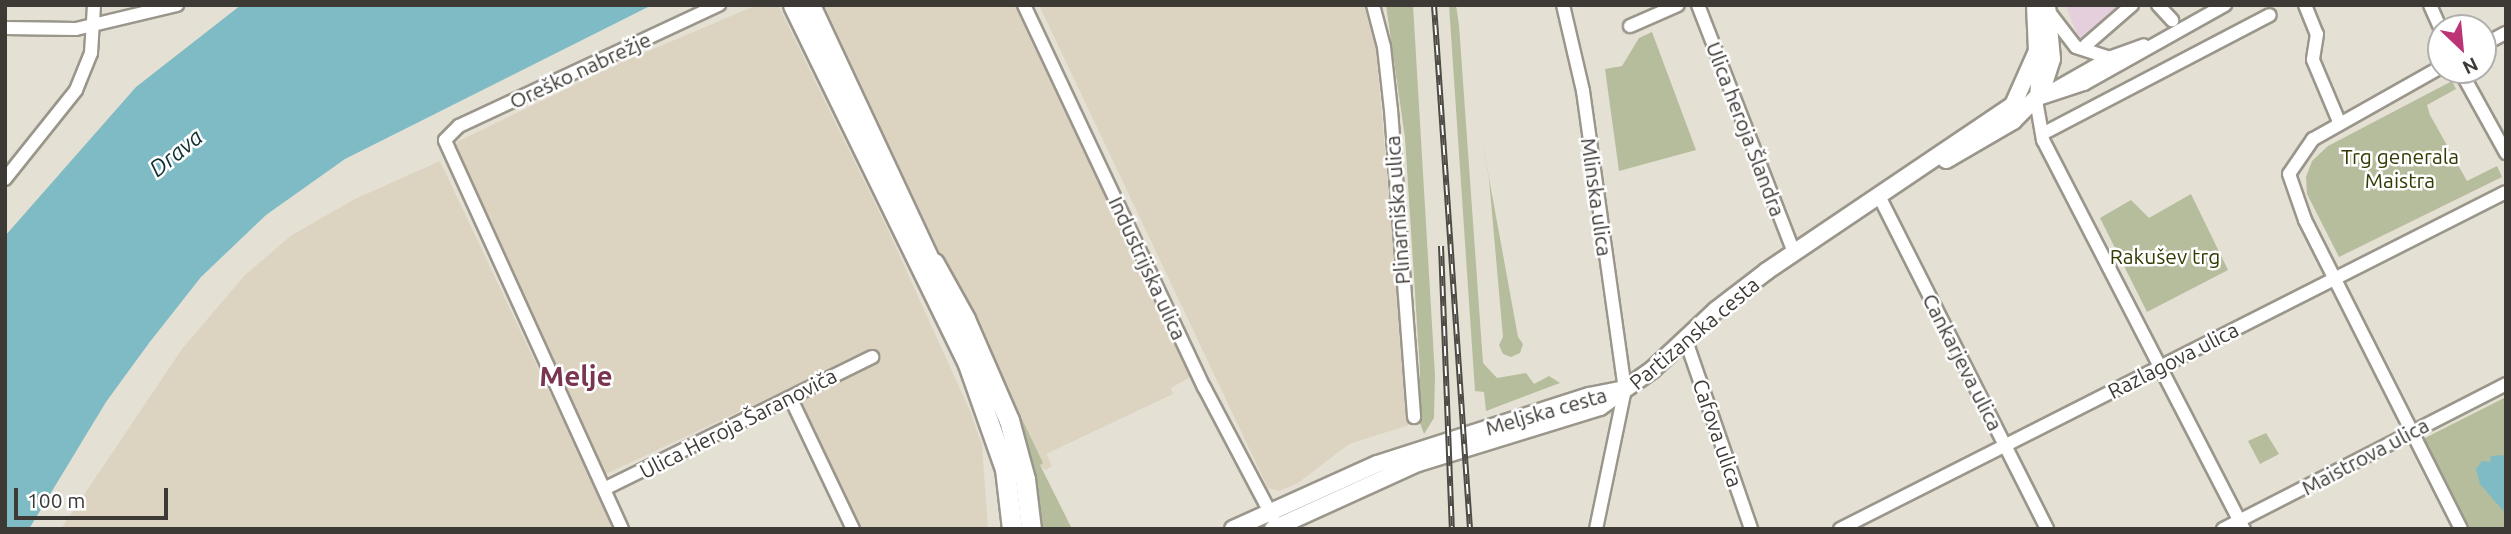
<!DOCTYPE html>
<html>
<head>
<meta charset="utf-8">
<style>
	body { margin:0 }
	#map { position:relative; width:2511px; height:534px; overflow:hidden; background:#e5e0d4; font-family:Ubuntu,sans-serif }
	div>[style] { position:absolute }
	.commercial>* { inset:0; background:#e5cfdc }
	.built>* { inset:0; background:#dcd3c1 }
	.green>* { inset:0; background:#b6bd9c }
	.water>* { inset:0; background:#7ebbc4 }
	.roads { filter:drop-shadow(2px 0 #9b968b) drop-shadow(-2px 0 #9b968b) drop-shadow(0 2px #9b968b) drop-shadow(0 -2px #9b968b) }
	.minor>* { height:12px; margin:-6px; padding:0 6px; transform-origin:6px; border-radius:6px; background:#fff }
	.major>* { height:16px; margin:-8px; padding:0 8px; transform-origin:8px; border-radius:8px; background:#fff }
	.highway>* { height:19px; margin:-9.5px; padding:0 9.5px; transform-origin:9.5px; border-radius:9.5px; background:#fff }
	.rail>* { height:6px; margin-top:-3px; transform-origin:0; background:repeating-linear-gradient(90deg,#fff 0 10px,#4e4b46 0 20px); box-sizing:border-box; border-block:2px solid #4e4b46 }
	span { translate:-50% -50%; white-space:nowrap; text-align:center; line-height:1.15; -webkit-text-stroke:5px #fff; paint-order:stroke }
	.street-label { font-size:21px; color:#3d3a36 }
	.park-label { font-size:21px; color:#343b02 }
	.water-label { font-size:23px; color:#113135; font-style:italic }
	.district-label { font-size:28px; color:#793550; font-weight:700 }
	.frame { position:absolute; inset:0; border:7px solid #3d3a36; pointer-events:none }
	.north { position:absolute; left:2427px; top:14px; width:70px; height:70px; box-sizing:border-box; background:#fff; border:2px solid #b1b0af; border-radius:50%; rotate:154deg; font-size:19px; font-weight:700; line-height:28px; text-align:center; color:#3d3a36 }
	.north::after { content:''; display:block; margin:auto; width:24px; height:32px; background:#bc3473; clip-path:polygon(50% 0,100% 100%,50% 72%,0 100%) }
	.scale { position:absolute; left:14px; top:488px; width:154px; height:32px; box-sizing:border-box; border:4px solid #3d3a36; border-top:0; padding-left:9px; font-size:21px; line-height:24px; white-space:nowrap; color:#3d3a36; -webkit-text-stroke:5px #fff; paint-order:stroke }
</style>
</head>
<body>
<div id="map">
	<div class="commercial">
		<div style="clip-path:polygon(2065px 5px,2124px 5px,2080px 40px)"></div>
	</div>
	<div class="built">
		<div style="clip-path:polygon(757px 5px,778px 5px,888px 230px,970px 411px,982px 445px,988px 529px,860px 529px,791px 387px,604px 475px,453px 151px,457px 142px,618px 64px)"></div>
		<div style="clip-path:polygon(824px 5px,1014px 5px,1190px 377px,1171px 388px,1173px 394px,1046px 454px,1052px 466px,1045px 470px,1039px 465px)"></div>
		<div style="clip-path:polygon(1039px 5px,1364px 5px,1376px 49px,1409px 425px,1349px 444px,1298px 483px,1279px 491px,1268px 488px)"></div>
		<div style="clip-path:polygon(440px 161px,614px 529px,61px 529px,182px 349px,245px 275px,292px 235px,355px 199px)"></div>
	</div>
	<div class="green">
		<div style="clip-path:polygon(1386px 5px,1413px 5px,1435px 375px,1434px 418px,1424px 434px,1417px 415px,1420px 371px,1405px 138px)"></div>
		<div style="clip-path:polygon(1449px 5px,1456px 5px,1459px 25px,1483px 363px,1497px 378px,1526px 373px,1534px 384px,1549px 376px,1560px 383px,1486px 411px,1484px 392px,1475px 391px)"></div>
		<div style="clip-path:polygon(1652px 32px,1696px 150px,1619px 171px,1605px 69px,1622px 66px,1639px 38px)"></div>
		<div style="clip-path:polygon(2452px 81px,2456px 89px,2427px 105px,2430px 115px,2467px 181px,2497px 166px,2502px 177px,2339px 257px,2307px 194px,2306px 177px,2312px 161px,2328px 146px)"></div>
		<div style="clip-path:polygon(1479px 123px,1518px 337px,1523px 344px,1520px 353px,1511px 357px,1503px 354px,1499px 345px,1503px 337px,1489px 179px)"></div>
		<div style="clip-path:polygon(2191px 194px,2228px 270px,2147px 312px,2100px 218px,2131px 200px,2149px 218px)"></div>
		<div style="clip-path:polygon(996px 365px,1043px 463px,1040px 465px,1072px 529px,1038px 529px,992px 367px)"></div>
		<div style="clip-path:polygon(2506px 397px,2506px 529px,2467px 529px,2421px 440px)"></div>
		<div style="clip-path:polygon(2266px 433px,2279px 454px,2260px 464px,2248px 441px)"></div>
	</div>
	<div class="water">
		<div style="clip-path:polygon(241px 5px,652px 5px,345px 159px,266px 215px,201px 277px,149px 343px,106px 402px,29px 529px,5px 529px,5px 236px,136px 87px)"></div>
		<div style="clip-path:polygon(2506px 455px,2504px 489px,2506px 514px,2480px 484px,2476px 469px,2482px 461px,2490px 462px,2491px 456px)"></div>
	</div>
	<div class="roads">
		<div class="minor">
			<div style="left:1024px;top:5px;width:422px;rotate:64.8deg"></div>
			<div style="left:1204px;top:387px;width:148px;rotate:62.2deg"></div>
			<div style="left:1373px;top:5px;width:43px;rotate:75.3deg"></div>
			<div style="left:1384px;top:47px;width:63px;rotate:83.7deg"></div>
			<div style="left:1391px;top:110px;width:308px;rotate:85.7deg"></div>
			<div style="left:1563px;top:5px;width:88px;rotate:76.9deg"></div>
			<div style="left:1583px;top:91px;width:301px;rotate:82deg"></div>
			<div style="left:1625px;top:389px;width:143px;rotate:101.7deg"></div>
			<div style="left:1698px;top:5px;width:265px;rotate:68.8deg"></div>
			<div style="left:2158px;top:5px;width:21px;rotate:47deg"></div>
			<div style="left:2305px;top:5px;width:31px;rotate:68deg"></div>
			<div style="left:2317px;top:34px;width:26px;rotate:99deg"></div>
			<div style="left:2313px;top:60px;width:69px;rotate:67.1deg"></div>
			<div style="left:2430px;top:5px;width:27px;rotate:66deg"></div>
			<div style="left:2049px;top:12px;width:44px;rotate:52.4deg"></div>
			<div style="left:2076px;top:47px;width:35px;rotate:18deg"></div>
			<div style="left:1630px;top:26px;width:52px;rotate:-23.6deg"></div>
			<div style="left:5px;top:28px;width:71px;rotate:0.8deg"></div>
			<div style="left:76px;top:29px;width:104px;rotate:-13.4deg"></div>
			<div style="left:2086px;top:45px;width:61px;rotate:-41deg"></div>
			<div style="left:2483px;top:45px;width:26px;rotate:-28deg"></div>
			<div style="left:2039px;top:51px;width:49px;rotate:93.5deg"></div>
			<div style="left:2036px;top:100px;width:41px;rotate:80.1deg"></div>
			<div style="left:2043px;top:140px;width:438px;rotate:62.7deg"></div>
			<div style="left:2441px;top:67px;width:147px;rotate:150.6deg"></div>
			<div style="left:2313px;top:139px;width:42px;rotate:124.4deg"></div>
			<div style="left:2289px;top:174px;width:49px;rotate:70.8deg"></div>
			<div style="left:2305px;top:220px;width:346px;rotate:63.2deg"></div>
			<div style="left:2460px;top:70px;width:95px;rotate:61deg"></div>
			<div style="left:2042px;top:96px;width:77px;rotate:-29.6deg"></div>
			<div style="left:2109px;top:58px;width:37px;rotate:-20deg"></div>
			<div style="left:2032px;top:101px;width:55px;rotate:-18.1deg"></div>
			<div style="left:2084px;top:84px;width:162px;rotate:-29.3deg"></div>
			<div style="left:2048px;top:131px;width:250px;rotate:-27.6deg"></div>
			<div style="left:5px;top:179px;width:114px;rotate:-51.4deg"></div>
			<div style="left:76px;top:90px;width:40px;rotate:-68deg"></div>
			<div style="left:91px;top:53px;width:48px;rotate:-86.4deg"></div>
			<div style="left:1879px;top:196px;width:373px;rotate:63.2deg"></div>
			<div style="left:1685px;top:338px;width:202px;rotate:70.9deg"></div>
			<div style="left:791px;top:399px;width:144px;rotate:64.5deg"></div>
			<div style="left:604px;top:489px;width:299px;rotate:-26.2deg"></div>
			<div style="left:622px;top:529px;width:427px;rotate:-114.5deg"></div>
			<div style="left:445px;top:140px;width:20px;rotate:-45deg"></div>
			<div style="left:459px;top:126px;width:287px;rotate:-25deg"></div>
			<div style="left:1840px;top:529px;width:746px;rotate:-26.84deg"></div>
			<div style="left:2223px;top:529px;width:318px;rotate:-27.1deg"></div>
		</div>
		<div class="major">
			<div style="left:1946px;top:160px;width:78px;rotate:-30.2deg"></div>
			<div style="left:2013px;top:121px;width:40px;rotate:-45deg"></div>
			<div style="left:2041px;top:93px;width:36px;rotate:-72deg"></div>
			<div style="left:2052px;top:59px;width:54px;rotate:-95.3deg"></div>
			<div style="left:1233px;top:529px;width:158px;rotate:-24.3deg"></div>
			<div style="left:1377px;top:464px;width:223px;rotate:-17.8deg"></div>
			<div style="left:1589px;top:396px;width:31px;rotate:-11deg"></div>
			<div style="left:1273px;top:529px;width:159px;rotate:-24.5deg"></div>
			<div style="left:1418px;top:463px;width:190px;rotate:-17.1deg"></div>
			<div style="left:1600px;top:407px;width:65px;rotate:-35.6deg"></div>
			<div style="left:1653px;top:369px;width:86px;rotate:-43.1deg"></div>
			<div style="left:1716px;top:310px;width:64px;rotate:-37.4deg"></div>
			<div style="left:1767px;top:271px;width:297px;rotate:-34deg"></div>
			<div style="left:2013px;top:105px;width:59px;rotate:-66deg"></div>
			<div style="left:2037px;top:51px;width:46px;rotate:-92.5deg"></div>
		</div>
		<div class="highway">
			<div style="left:793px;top:5px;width:399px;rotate:64deg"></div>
			<div style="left:968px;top:364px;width:111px;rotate:70.6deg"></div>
			<div style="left:1005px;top:469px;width:60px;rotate:83.3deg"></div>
			<div style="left:810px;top:5px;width:297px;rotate:64.9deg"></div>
			<div style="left:934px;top:263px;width:64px;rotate:61deg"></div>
			<div style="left:965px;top:319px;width:110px;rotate:66.5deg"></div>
			<div style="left:1009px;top:420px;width:61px;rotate:74.8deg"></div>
			<div style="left:1025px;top:479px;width:50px;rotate:83.2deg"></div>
		</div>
	</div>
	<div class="rail">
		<div style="left:1434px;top:5px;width:525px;rotate:86.07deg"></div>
		<div style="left:1441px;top:246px;width:283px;rotate:87.8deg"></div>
	</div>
	<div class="street-label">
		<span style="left:580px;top:70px;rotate:-25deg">Oreško nabrežje</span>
		<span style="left:1746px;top:129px;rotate:69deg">Ulica heroja Šlandra</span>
		<span style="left:1597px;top:197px;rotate:82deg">Mlinska ulica</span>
		<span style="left:1397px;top:210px;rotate:-94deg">Plinarniška ulica</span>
		<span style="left:1148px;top:268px;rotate:65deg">Industrijska ulica</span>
		<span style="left:1694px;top:333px;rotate:-40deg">Partizanska cesta</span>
		<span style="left:2173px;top:360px;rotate:-27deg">Razlagova ulica</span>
		<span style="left:1963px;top:362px;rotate:63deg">Cankarjeva ulica</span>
		<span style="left:1546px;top:411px;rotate:-16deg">Meljska cesta</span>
		<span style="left:738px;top:423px;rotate:-27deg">Ulica Heroja Šaranoviča</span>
		<span style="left:1718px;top:433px;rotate:71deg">Cafova ulica</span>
		<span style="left:2365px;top:456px;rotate:-28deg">Maistrova ulica</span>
	</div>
	<div class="park-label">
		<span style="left:2400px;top:168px">Trg generala<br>Maistra</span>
		<span style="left:2165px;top:256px">Rakušev trg</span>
	</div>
	<div class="water-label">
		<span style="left:176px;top:153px;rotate:-39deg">Drava</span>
	</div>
	<div class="district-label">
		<span style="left:576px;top:376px">Melje</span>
	</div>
	<div class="frame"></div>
	<div class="north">N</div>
	<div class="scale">100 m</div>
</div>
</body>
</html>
